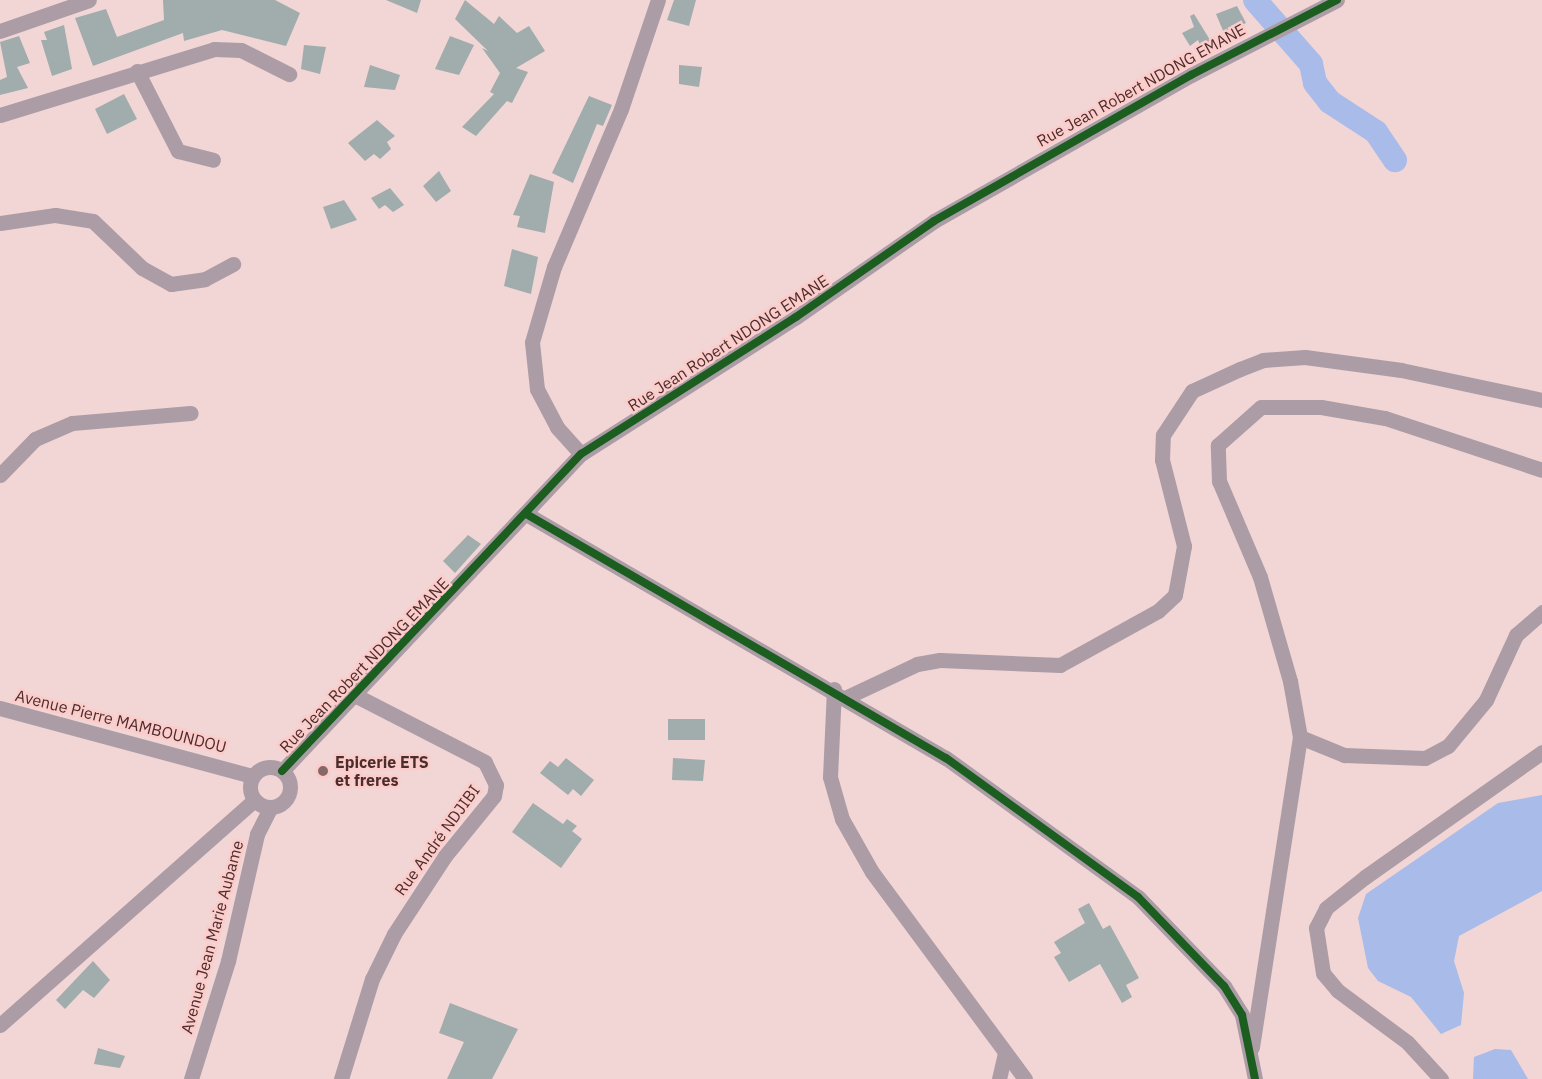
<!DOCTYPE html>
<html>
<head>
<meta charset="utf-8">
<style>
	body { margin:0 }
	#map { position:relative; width:1542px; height:1079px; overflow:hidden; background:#f1d6d5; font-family:"IBM Plex Sans",sans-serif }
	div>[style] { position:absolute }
	.water>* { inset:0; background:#a8bbe9 }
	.river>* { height:24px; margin:-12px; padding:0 12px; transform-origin:12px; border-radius:12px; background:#a8bbe9 }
	.building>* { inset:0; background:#a1acac }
	.minor>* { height:15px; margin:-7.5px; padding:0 7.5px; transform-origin:7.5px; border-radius:7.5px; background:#ac9ca6 }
	.minor>.ring { margin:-7.5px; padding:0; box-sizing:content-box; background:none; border:15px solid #ac9ca6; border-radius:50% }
	.cycleway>* { height:8px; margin:-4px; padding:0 4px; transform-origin:4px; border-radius:4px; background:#1b5e20 }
	.dots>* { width:16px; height:16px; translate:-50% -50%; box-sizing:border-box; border:3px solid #fcccca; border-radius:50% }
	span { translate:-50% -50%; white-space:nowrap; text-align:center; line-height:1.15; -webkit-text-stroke:5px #fcccca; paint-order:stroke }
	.street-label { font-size:16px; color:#4b2d2c }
	.poi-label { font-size:16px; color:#4b2d2c; font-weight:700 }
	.left { translate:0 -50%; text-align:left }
</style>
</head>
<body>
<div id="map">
	<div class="water">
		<div style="clip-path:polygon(1542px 795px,1542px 891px,1459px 936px,1454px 961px,1464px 993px,1461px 1025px,1441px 1034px,1411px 997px,1378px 981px,1368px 968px,1358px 918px,1366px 894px,1498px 803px)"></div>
		<div style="clip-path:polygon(1495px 1049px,1511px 1050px,1528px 1079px,1473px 1079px,1474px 1057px)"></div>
	</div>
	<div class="river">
		<div style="left:1255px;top:0;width:85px;rotate:48.8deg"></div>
		<div style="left:1311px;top:64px;width:19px;rotate:78deg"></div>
		<div style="left:1315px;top:83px;width:24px;rotate:52deg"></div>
		<div style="left:1330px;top:102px;width:55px;rotate:33.1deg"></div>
		<div style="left:1376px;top:132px;width:34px;rotate:56deg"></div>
	</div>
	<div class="building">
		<div style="clip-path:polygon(163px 0,275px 0,300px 13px,286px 46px,222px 30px,184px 41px,183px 33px,93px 66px,75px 18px,106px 9px,117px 37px,164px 20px)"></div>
		<div style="clip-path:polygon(386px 0,421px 0,417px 13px)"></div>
		<div style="clip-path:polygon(465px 0,494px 24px,499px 16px,517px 33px,529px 26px,545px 51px,516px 68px,528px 72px,512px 103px,507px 101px,476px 136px,462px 127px,494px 94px,490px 92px,500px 73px,482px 48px,488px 51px,455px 19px)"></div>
		<div style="clip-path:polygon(674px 0,696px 0,689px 26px,667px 20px)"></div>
		<div style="clip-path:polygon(1237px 6px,1246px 23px,1224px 33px,1216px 14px)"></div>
		<div style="clip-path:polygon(1194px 14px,1215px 48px,1203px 53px,1198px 40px,1190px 46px,1182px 33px,1194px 27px,1190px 16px)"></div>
		<div style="clip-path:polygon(64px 25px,72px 69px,52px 76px,41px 40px,47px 40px,44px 32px)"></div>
		<div style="clip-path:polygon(19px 36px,30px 63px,17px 67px,28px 88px,0 95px,0 80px,7px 77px,0 42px)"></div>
		<div style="clip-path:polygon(450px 36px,474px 45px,459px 75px,435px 69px)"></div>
		<div style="clip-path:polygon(304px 45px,326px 47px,320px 74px,301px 69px)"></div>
		<div style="clip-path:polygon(370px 65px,400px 75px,395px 90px,364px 87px)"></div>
		<div style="clip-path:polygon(679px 65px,702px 67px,699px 87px,679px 84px)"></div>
		<div style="clip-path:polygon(124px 94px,137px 119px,107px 134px,95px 109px)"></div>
		<div style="clip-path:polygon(589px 96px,612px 105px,603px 126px,597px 124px,573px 183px,552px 173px)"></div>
		<div style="clip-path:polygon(377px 120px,395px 136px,387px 142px,391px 149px,380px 159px,374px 154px,365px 161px,348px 143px)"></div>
		<div style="clip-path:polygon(439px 171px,451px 191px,436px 202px,423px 186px)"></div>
		<div style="clip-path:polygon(530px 174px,554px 182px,545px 233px,517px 227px,520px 216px,513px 215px)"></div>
		<div style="clip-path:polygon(390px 188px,404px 205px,393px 212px,385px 205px,379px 209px,371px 198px)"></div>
		<div style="clip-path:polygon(344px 200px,357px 220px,331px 229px,323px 207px)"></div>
		<div style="clip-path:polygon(512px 249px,538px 257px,531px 294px,504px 286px)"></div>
		<div style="clip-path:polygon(468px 535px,481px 544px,455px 573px,443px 561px)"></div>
		<div style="clip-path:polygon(668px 719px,705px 719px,705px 740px,668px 740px)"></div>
		<div style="clip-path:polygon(566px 758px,594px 780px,581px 796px,573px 789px,568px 795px,540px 773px,550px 761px,558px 767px)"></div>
		<div style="clip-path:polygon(673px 758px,705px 760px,703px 781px,672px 780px)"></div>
		<div style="clip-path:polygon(533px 803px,563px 824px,567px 819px,577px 826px,572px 831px,582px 839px,561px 868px,512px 832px)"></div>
		<div style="clip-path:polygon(1089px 903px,1103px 929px,1110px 925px,1139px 978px,1126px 985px,1132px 997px,1122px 1003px,1100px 964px,1069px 982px,1054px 957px,1061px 953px,1054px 942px,1085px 923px,1078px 909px)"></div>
		<div style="clip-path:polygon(93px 961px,110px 980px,94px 998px,83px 990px,65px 1009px,56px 1000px)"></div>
		<div style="clip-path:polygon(450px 1003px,518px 1029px,492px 1079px,447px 1079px,464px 1042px,439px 1033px)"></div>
		<div style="clip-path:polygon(98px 1048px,125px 1056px,120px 1068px,94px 1064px)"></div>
	</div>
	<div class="minor">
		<div style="left:0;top:31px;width:94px;rotate:-19.2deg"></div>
		<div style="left:137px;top:71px;width:90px;rotate:62.9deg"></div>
		<div style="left:178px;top:151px;width:36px;rotate:14deg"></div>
		<div style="left:0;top:115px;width:224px;rotate:-17.1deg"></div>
		<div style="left:214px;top:49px;width:27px;rotate:2deg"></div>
		<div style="left:241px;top:50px;width:54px;rotate:26.6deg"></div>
		<div style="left:0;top:223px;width:56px;rotate:-8.3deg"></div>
		<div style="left:55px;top:215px;width:38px;rotate:9deg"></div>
		<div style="left:93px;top:221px;width:68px;rotate:43.8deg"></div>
		<div style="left:142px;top:268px;width:33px;rotate:29deg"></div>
		<div style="left:171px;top:284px;width:34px;rotate:-8deg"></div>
		<div style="left:205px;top:279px;width:32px;rotate:-28deg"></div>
		<div style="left:581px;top:454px;width:36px;rotate:-132deg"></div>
		<div style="left:557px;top:427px;width:43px;rotate:-117.8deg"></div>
		<div style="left:537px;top:389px;width:47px;rotate:-96.1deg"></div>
		<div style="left:532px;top:342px;width:78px;rotate:-73.7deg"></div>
		<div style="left:554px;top:267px;width:172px;rotate:-67deg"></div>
		<div style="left:621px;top:109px;width:115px;rotate:-71.3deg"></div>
		<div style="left:0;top:475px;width:50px;rotate:-45.8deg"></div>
		<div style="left:35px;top:439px;width:40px;rotate:-23.4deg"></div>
		<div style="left:72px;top:423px;width:119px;rotate:-4.8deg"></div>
		<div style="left:528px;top:515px;width:484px;rotate:30.2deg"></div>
		<div style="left:946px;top:758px;width:237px;rotate:35.9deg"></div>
		<div style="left:1138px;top:897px;width:124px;rotate:46deg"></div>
		<div style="left:1224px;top:986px;width:34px;rotate:58deg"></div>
		<div style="left:1242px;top:1015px;width:65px;rotate:78.5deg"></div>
		<div style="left:834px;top:689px;width:88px;rotate:92.6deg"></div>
		<div style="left:830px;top:777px;width:44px;rotate:74.1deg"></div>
		<div style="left:842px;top:819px;width:61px;rotate:60.5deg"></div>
		<div style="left:872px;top:872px;width:257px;rotate:53.5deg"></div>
		<div style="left:847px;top:697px;width:77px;rotate:-25.2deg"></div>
		<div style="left:917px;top:664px;width:23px;rotate:-10deg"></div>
		<div style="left:940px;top:660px;width:120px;rotate:2.4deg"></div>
		<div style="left:1060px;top:665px;width:112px;rotate:-28.9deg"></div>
		<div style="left:1158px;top:611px;width:23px;rotate:-43deg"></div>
		<div style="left:1175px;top:595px;width:50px;rotate:-79.6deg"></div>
		<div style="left:1184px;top:546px;width:89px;rotate:-104.3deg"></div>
		<div style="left:1162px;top:460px;width:25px;rotate:-88deg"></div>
		<div style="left:1163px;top:435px;width:53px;rotate:-56.6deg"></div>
		<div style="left:1192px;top:391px;width:53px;rotate:-24.6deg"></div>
		<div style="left:1240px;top:369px;width:25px;rotate:-21deg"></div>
		<div style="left:1263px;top:360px;width:42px;rotate:-4.1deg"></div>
		<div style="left:1305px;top:357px;width:97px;rotate:7.7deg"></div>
		<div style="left:1401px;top:370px;width:144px;rotate:12deg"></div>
		<div style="left:0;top:708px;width:261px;rotate:15.1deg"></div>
		<div style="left:1300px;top:737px;width:48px;rotate:22.2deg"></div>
		<div style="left:1344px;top:755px;width:81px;rotate:2.1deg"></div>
		<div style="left:1425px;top:758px;width:26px;rotate:-28deg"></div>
		<div style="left:1448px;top:746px;width:60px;rotate:-50.4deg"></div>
		<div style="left:1486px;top:700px;width:72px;rotate:-65.2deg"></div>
		<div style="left:1516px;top:635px;width:35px;rotate:-41deg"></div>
		<div class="ring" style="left:250px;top:767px;width:25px;height:25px"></div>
		<div style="left:282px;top:771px;width:436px;rotate:-46.7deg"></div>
		<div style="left:581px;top:454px;width:255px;rotate:-32.5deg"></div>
		<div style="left:796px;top:317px;width:168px;rotate:-34.8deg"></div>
		<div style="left:934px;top:221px;width:296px;rotate:-29.6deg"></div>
		<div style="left:1191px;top:75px;width:164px;rotate:-27.2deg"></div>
		<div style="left:0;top:1025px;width:339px;rotate:-41.5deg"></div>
		<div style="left:1252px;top:1047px;width:314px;rotate:-81.2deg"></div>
		<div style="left:1300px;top:737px;width:57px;rotate:-100.1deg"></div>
		<div style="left:1290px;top:681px;width:108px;rotate:-106.1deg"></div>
		<div style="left:1260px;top:577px;width:104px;rotate:-113.1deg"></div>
		<div style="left:1219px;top:481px;width:36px;rotate:-92deg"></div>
		<div style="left:1218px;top:445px;width:57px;rotate:-41.5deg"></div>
		<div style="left:1261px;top:407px;width:60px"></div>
		<div style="left:1321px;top:407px;width:65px;rotate:9.8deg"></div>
		<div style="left:1385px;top:418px;width:165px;rotate:18.3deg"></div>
		<div style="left:191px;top:1079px;width:124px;rotate:-72.6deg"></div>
		<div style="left:228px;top:961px;width:130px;rotate:-77.1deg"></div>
		<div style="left:257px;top:834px;width:30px;rotate:-63deg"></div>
		<div style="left:341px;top:1079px;width:105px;rotate:-72.8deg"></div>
		<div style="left:372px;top:979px;width:50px;rotate:-63.9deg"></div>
		<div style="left:394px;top:934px;width:93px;rotate:-56.8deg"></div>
		<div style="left:445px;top:856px;width:77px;rotate:-50.8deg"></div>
		<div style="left:494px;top:796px;width:11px;rotate:-80deg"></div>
		<div style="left:496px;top:785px;width:25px;rotate:-116deg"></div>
		<div style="left:485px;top:762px;width:151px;rotate:-152.8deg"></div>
		<div style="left:999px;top:1079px;width:27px;rotate:-77deg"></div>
		<div style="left:1441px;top:1079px;width:50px;rotate:-132.6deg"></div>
		<div style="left:1407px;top:1042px;width:86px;rotate:-143.5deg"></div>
		<div style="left:1338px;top:991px;width:23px;rotate:-130deg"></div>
		<div style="left:1323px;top:973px;width:46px;rotate:-98.8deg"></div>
		<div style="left:1316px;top:928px;width:22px;rotate:-63deg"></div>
		<div style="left:1326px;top:908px;width:50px;rotate:-38.5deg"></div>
		<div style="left:1365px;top:877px;width:217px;rotate:-35.2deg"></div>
	</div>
	<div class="cycleway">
		<div style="left:528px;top:515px;width:484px;rotate:30.2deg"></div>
		<div style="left:946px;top:758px;width:237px;rotate:35.9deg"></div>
		<div style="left:1138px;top:897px;width:124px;rotate:46deg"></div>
		<div style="left:1224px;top:986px;width:34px;rotate:58deg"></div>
		<div style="left:1242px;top:1015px;width:65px;rotate:78.5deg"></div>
		<div style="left:282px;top:771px;width:436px;rotate:-46.7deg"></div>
		<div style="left:581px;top:454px;width:255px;rotate:-32.5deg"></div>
		<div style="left:796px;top:317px;width:168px;rotate:-34.8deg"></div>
		<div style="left:934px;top:221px;width:296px;rotate:-29.6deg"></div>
		<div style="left:1191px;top:75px;width:164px;rotate:-27.2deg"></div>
	</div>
	<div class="dots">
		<div style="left:323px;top:771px;background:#856867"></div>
	</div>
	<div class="street-label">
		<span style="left:1141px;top:85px;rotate:-29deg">Rue Jean Robert NDONG EMANE</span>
		<span style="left:728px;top:343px;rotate:-33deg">Rue Jean Robert NDONG EMANE</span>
		<span style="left:364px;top:665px;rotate:-46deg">Rue Jean Robert NDONG EMANE</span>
		<span style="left:121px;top:721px;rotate:14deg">Avenue Pierre MAMBOUNDOU</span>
		<span style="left:437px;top:840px;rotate:-54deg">Rue André NDJIBI</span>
		<span style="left:212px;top:937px;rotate:-75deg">Avenue Jean Marie Aubame</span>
	</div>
	<div class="poi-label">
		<span class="left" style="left:335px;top:771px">Epicerie ETS<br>et freres</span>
	</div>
</div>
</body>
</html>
